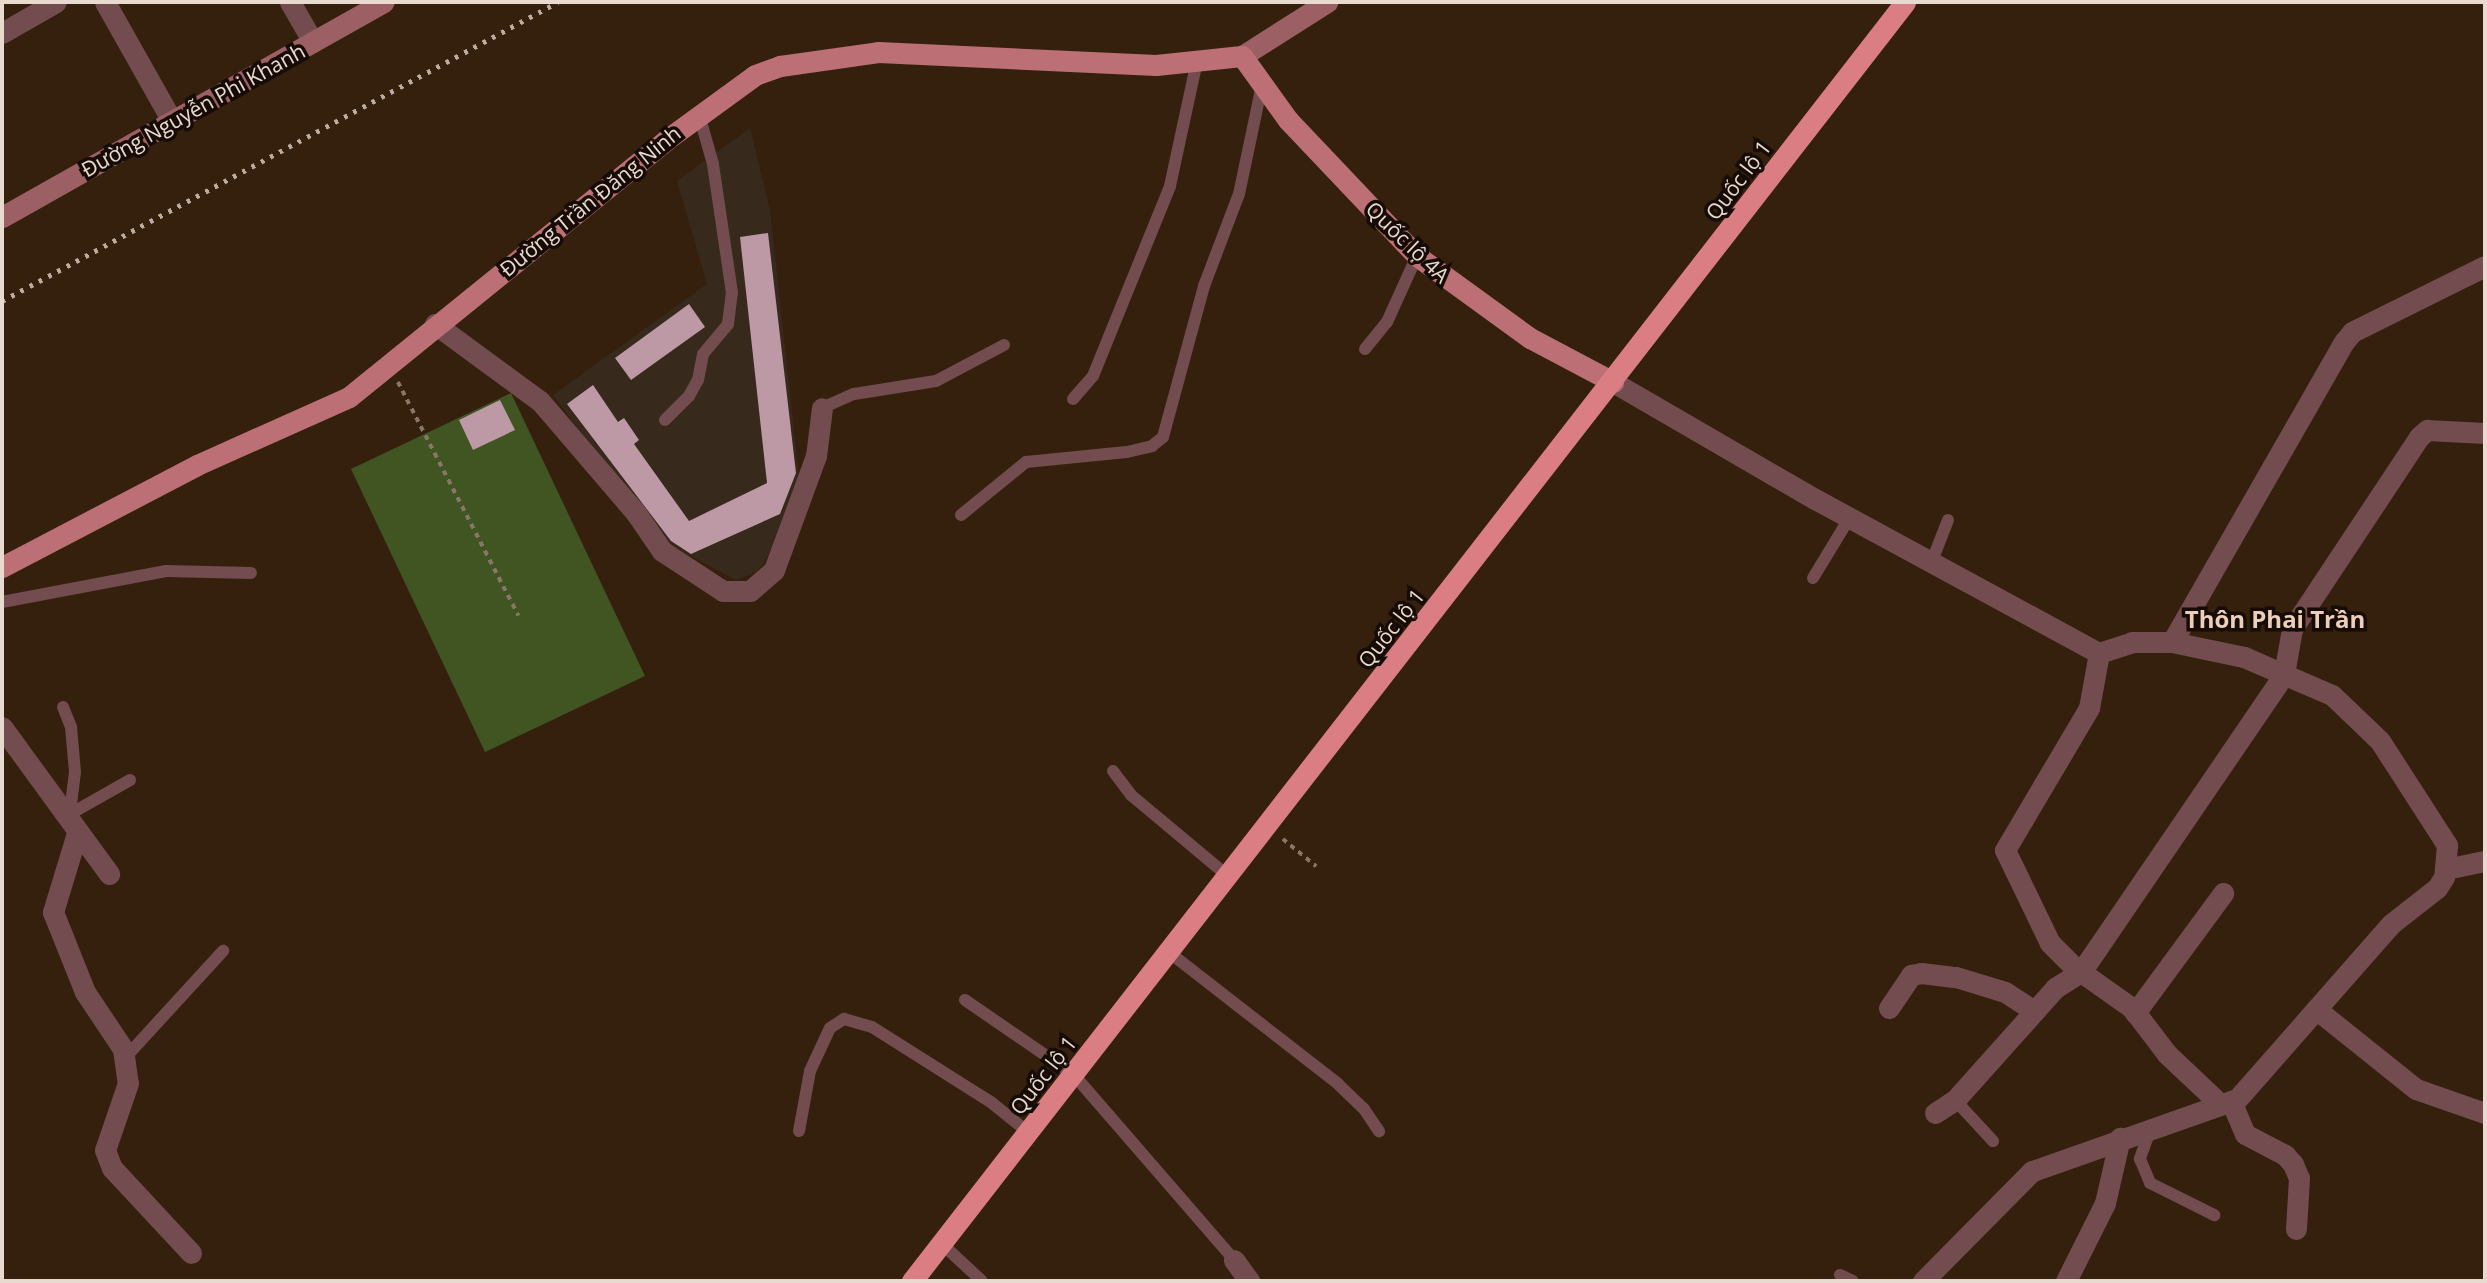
<!DOCTYPE html>
<html>
<head>
<meta charset="utf-8">
<style>
	body { margin:0 }
	#map { position:relative; width:2487px; height:1283px; overflow:hidden; background:#35200e; font-family:"Open Sans",sans-serif }
	div>[style] { position:absolute }
	.education>* { inset:0; background:#372a1c }
	.green>* { inset:0; background:#405521 }
	.building>* { inset:0; background:#bc99a4 }
	.path>* { height:3.5px; margin-top:-1.75px; transform-origin:0; background:repeating-linear-gradient(90deg,#887668 0 5px,transparent 0 10px) }
	.lane>* { height:12px; margin:-6px; padding:0 6px; transform-origin:6px; border-radius:6px; background:#724c4e }
	.street>* { height:21px; margin:-10.5px; padding:0 10.5px; transform-origin:10.5px; border-radius:10.5px; background:#724c4e }
	.secondary>* { height:21px; margin:-10.5px; padding:0 10.5px; transform-origin:10.5px; border-radius:10.5px; background:#9c6064 }
	.primary>* { height:21px; margin:-10.5px; padding:0 10.5px; transform-origin:10.5px; border-radius:10.5px; background:#bc7075 }
	.highway>* { height:21px; margin:-10.5px; padding:0 10.5px; transform-origin:10.5px; border-radius:10.5px; background:#da7e84 }
	.rail>* { height:5px; margin-top:-2.5px; transform-origin:0; background:repeating-linear-gradient(90deg,#bcaca0 0 3.5px,transparent 0 10.5px) }
	span { translate:-50% -50%; white-space:nowrap; text-align:center; line-height:1.15; -webkit-text-stroke:7px #160c05; paint-order:stroke }
	.street-label { font-size:21px; color:#e9dad0 }
	.quarter-label { font-size:24px; color:#edcfb9; font-weight:700 }
	.frame { position:absolute; inset:0; border:4px solid #e9dad0; pointer-events:none }
</style>
</head>
<body>
<div id="map">
	<div class="education">
		<div style="clip-path:polygon(750px 128px,770px 210px,800px 487px,767px 558px,757px 571px,736px 580px,661px 540px,553px 395px,707px 284px,677px 181px)"></div>
	</div>
	<div class="green">
		<div style="clip-path:polygon(511px 393px,645px 676px,485px 752px,351px 469px)"></div>
	</div>
	<div class="building">
		<div style="clip-path:polygon(768px 233px,796px 473px,780px 514px,691px 554px,671px 541px,567px 404px,593px 385px,618px 422px,624px 418px,639px 440px,634px 444px,689px 521px,767px 483px,740px 237px)"></div>
		<div style="clip-path:polygon(689px 304px,705px 327px,631px 380px,615px 358px)"></div>
		<div style="clip-path:polygon(500px 400px,515px 430px,473px 450px,459px 420px)"></div>
	</div>
	<div class="path">
		<div style="left:398px;top:382px;width:263px;rotate:62.7deg"></div>
		<div style="left:1283px;top:839px;width:43px;rotate:39.3deg"></div>
	</div>
	<div class="lane">
		<div style="left:1365px;top:349px;width:35px;rotate:-51deg"></div>
		<div style="left:1387px;top:322px;width:72px;rotate:-65.6deg"></div>
		<div style="left:1073px;top:399px;width:30px;rotate:-49deg"></div>
		<div style="left:1093px;top:376px;width:205px;rotate:-67.9deg"></div>
		<div style="left:1170px;top:186px;width:128px;rotate:-77.8deg"></div>
		<div style="left:822px;top:408px;width:35px;rotate:-24deg"></div>
		<div style="left:854px;top:394px;width:83px;rotate:-9deg"></div>
		<div style="left:936px;top:381px;width:77px;rotate:-27.9deg"></div>
		<div style="left:665px;top:420px;width:34px;rotate:-45deg"></div>
		<div style="left:689px;top:396px;width:18px;rotate:-61deg"></div>
		<div style="left:698px;top:380px;width:26px;rotate:-79deg"></div>
		<div style="left:703px;top:354px;width:39px;rotate:-50deg"></div>
		<div style="left:728px;top:324px;width:31px;rotate:-83deg"></div>
		<div style="left:732px;top:293px;width:130px;rotate:-98.4deg"></div>
		<div style="left:713px;top:164px;width:51px;rotate:-105.9deg"></div>
		<div style="left:961px;top:515px;width:84px;rotate:-39.2deg"></div>
		<div style="left:1026px;top:462px;width:101px;rotate:-5.7deg"></div>
		<div style="left:1127px;top:452px;width:26px;rotate:-13deg"></div>
		<div style="left:1152px;top:446px;width:14px;rotate:-39deg"></div>
		<div style="left:1163px;top:437px;width:156px;rotate:-74.8deg"></div>
		<div style="left:1204px;top:286px;width:98px;rotate:-69.2deg"></div>
		<div style="left:1239px;top:194px;width:111px;rotate:-78.1deg"></div>
		<div style="left:1932px;top:561px;width:44px;rotate:-68.7deg"></div>
		<div style="left:1813px;top:578px;width:71px;rotate:-58.8deg"></div>
		<div style="left:2px;top:602px;width:167px;rotate:-10.7deg"></div>
		<div style="left:166px;top:571px;width:85px;rotate:1.3deg"></div>
		<div style="left:63px;top:707px;width:22px;rotate:68deg"></div>
		<div style="left:71px;top:727px;width:45px;rotate:84.9deg"></div>
		<div style="left:75px;top:772px;width:49px;rotate:97deg"></div>
		<div style="left:1113px;top:771px;width:30px;rotate:53deg"></div>
		<div style="left:1131px;top:795px;width:128px;rotate:39.9deg"></div>
		<div style="left:70px;top:814px;width:69px;rotate:-29.5deg"></div>
		<div style="left:1170px;top:953px;width:213px;rotate:37.9deg"></div>
		<div style="left:1338px;top:1084px;width:36px;rotate:44deg"></div>
		<div style="left:1364px;top:1109px;width:27px;rotate:56deg"></div>
		<div style="left:965px;top:1000px;width:132px;rotate:34.5deg"></div>
		<div style="left:1074px;top:1075px;width:245px;rotate:49.1deg"></div>
		<div style="left:124px;top:1059px;width:147px;rotate:-47.5deg"></div>
		<div style="left:1955px;top:1100px;width:56px;rotate:47.2deg"></div>
		<div style="left:2151px;top:1128px;width:33px;rotate:110deg"></div>
		<div style="left:2140px;top:1159px;width:26px;rotate:67deg"></div>
		<div style="left:2150px;top:1183px;width:72px;rotate:26.6deg"></div>
		<div style="left:799px;top:1131px;width:61px;rotate:-79.6deg"></div>
		<div style="left:810px;top:1071px;width:47px;rotate:-65.1deg"></div>
		<div style="left:830px;top:1028px;width:17px;rotate:-33deg"></div>
		<div style="left:844px;top:1019px;width:29px;rotate:16deg"></div>
		<div style="left:872px;top:1027px;width:142px;rotate:32.3deg"></div>
		<div style="left:992px;top:1103px;width:48px;rotate:39deg"></div>
		<div style="left:942px;top:1244px;width:54px;rotate:42.8deg"></div>
		<div style="left:1840px;top:1275px;width:14px;rotate:25deg"></div>
	</div>
	<div class="street">
		<div style="left:105px;top:2px;width:137px;rotate:60.6deg"></div>
		<div style="left:290px;top:2px;width:46px;rotate:60.1deg"></div>
		<div style="left:2px;top:33px;width:62px;rotate:-29.9deg"></div>
		<div style="left:435px;top:324px;width:130px;rotate:36.3deg"></div>
		<div style="left:540px;top:401px;width:148px;rotate:49.4deg"></div>
		<div style="left:636px;top:513px;width:46px;rotate:55.6deg"></div>
		<div style="left:662px;top:551px;width:73px;rotate:33.3deg"></div>
		<div style="left:723px;top:591px;width:27px"></div>
		<div style="left:750px;top:591px;width:32px;rotate:-41deg"></div>
		<div style="left:774px;top:570px;width:121px;rotate:-69.8deg"></div>
		<div style="left:816px;top:456px;width:48px;rotate:-82.9deg"></div>
		<div style="left:1613px;top:382px;width:233px;rotate:30.1deg"></div>
		<div style="left:1815px;top:499px;width:323px;rotate:28.5deg"></div>
		<div style="left:2099px;top:653px;width:35px;rotate:-18deg"></div>
		<div style="left:2132px;top:642px;width:40px"></div>
		<div style="left:2172px;top:642px;width:74px;rotate:11.8deg"></div>
		<div style="left:2244px;top:657px;width:96px;rotate:23.4deg"></div>
		<div style="left:2332px;top:695px;width:66px;rotate:43.8deg"></div>
		<div style="left:2380px;top:741px;width:124px;rotate:57.2deg"></div>
		<div style="left:2447px;top:845px;width:32px;rotate:95deg"></div>
		<div style="left:2444px;top:877px;width:13px;rotate:122deg"></div>
		<div style="left:2437px;top:888px;width:58px;rotate:142deg"></div>
		<div style="left:2391px;top:924px;width:233px;rotate:131.3deg"></div>
		<div style="left:2237px;top:1099px;width:217px;rotate:160.6deg"></div>
		<div style="left:2032px;top:1171px;width:155px;rotate:134.7deg"></div>
		<div style="left:2172px;top:642px;width:346px;rotate:-60.2deg"></div>
		<div style="left:2344px;top:342px;width:13px;rotate:-51deg"></div>
		<div style="left:2352px;top:332px;width:148px;rotate:-26.4deg"></div>
		<div style="left:2099px;top:653px;width:56px;rotate:100.3deg"></div>
		<div style="left:2089px;top:708px;width:165px;rotate:120.6deg"></div>
		<div style="left:2005px;top:850px;width:103px;rotate:64.2deg"></div>
		<div style="left:2050px;top:943px;width:34px;rotate:45deg"></div>
		<div style="left:2074px;top:967px;width:71px;rotate:35.3deg"></div>
		<div style="left:2132px;top:1008px;width:58px;rotate:52.7deg"></div>
		<div style="left:2167px;top:1054px;width:73px;rotate:43.3deg"></div>
		<div style="left:2px;top:727px;width:182px;rotate:53.9deg"></div>
		<div style="left:77px;top:833px;width:83px;rotate:106.9deg"></div>
		<div style="left:53px;top:912px;width:86px;rotate:68.2deg"></div>
		<div style="left:85px;top:992px;width:69px;rotate:56.3deg"></div>
		<div style="left:123px;top:1049px;width:34px;rotate:82deg"></div>
		<div style="left:128px;top:1083px;width:71px;rotate:108.9deg"></div>
		<div style="left:105px;top:1150px;width:19px;rotate:69deg"></div>
		<div style="left:112px;top:1168px;width:116px;rotate:47.1deg"></div>
		<div style="left:2446px;top:869px;width:40px;rotate:-12deg"></div>
		<div style="left:1889px;top:1008px;width:40px;rotate:-56deg"></div>
		<div style="left:1911px;top:975px;width:10px;rotate:-11deg"></div>
		<div style="left:1921px;top:973px;width:35px;rotate:7deg"></div>
		<div style="left:1956px;top:977px;width:51px;rotate:17deg"></div>
		<div style="left:2005px;top:992px;width:35px;rotate:33deg"></div>
		<div style="left:2316px;top:1009px;width:128px;rotate:38.7deg"></div>
		<div style="left:2416px;top:1089px;width:73px;rotate:19.2deg"></div>
		<div style="left:2135px;top:1013px;width:149px;rotate:-53.7deg"></div>
		<div style="left:2231px;top:1101px;width:36px;rotate:67deg"></div>
		<div style="left:2245px;top:1134px;width:45px;rotate:27.7deg"></div>
		<div style="left:2285px;top:1155px;width:12px;rotate:48deg"></div>
		<div style="left:2293px;top:1164px;width:15px;rotate:67deg"></div>
		<div style="left:2299px;top:1178px;width:51px;rotate:93.4deg"></div>
		<div style="left:1935px;top:1113px;width:24px;rotate:-33deg"></div>
		<div style="left:1955px;top:1100px;width:150px;rotate:-48.2deg"></div>
		<div style="left:2055px;top:988px;width:31px;rotate:-32deg"></div>
		<div style="left:2081px;top:972px;width:361px;rotate:-55.7deg"></div>
		<div style="left:2284px;top:674px;width:46px;rotate:-79.9deg"></div>
		<div style="left:2292px;top:629px;width:230px;rotate:-56.5deg"></div>
		<div style="left:2419px;top:437px;width:11px;rotate:-41deg"></div>
		<div style="left:2427px;top:430px;width:58px;rotate:3deg"></div>
		<div style="left:1234px;top:1260px;width:26px;rotate:54deg"></div>
		<div style="left:2066px;top:1281px;width:87px;rotate:-63.4deg"></div>
		<div style="left:2105px;top:1203px;width:67px;rotate:-77deg"></div>
	</div>
	<div class="secondary">
		<div style="left:1242px;top:56px;width:101px;rotate:-32.4deg"></div>
		<div style="left:2px;top:217px;width:438px;rotate:-29.4deg"></div>
	</div>
	<div class="primary">
		<div style="left:2px;top:567px;width:220px;rotate:-27.6deg"></div>
		<div style="left:197px;top:465px;width:167px;rotate:-24.1deg"></div>
		<div style="left:349px;top:397px;width:408px;rotate:-39deg"></div>
		<div style="left:666px;top:140px;width:110px;rotate:-36.1deg"></div>
		<div style="left:755px;top:75px;width:27px;rotate:-20deg"></div>
		<div style="left:780px;top:66px;width:99px;rotate:-8.1deg"></div>
		<div style="left:878px;top:52px;width:278px;rotate:2.7deg"></div>
		<div style="left:1156px;top:65px;width:86px;rotate:-6deg"></div>
		<div style="left:1242px;top:56px;width:79px;rotate:54.3deg"></div>
		<div style="left:1288px;top:120px;width:187px;rotate:46.5deg"></div>
		<div style="left:1417px;top:256px;width:140px;rotate:36deg"></div>
		<div style="left:1530px;top:338px;width:94px;rotate:27.9deg"></div>
	</div>
	<div class="highway">
		<div style="left:912px;top:1281px;width:1619px;rotate:-52.17deg"></div>
	</div>
	<div class="rail">
		<div style="left:2px;top:301px;width:631px;rotate:-28.27deg"></div>
	</div>
	<div class="street-label">
		<span style="left:193px;top:110px;rotate:-29deg">Đường Nguyễn Phi Khanh</span>
		<span style="left:1738px;top:180px;rotate:-53deg">Quốc lộ 1</span>
		<span style="left:590px;top:201px;rotate:-39deg">Đường Trần Đăng Ninh</span>
		<span style="left:1408px;top:242px;rotate:44deg">Quốc lộ 4A</span>
		<span style="left:1391px;top:628px;rotate:-52deg">Quốc lộ 1</span>
		<span style="left:1043px;top:1075px;rotate:-52deg">Quốc lộ 1</span>
	</div>
	<div class="quarter-label">
		<span style="left:2275px;top:619px">Thôn Phai Trần</span>
	</div>
	<div class="frame"></div>
</div>
</body>
</html>
